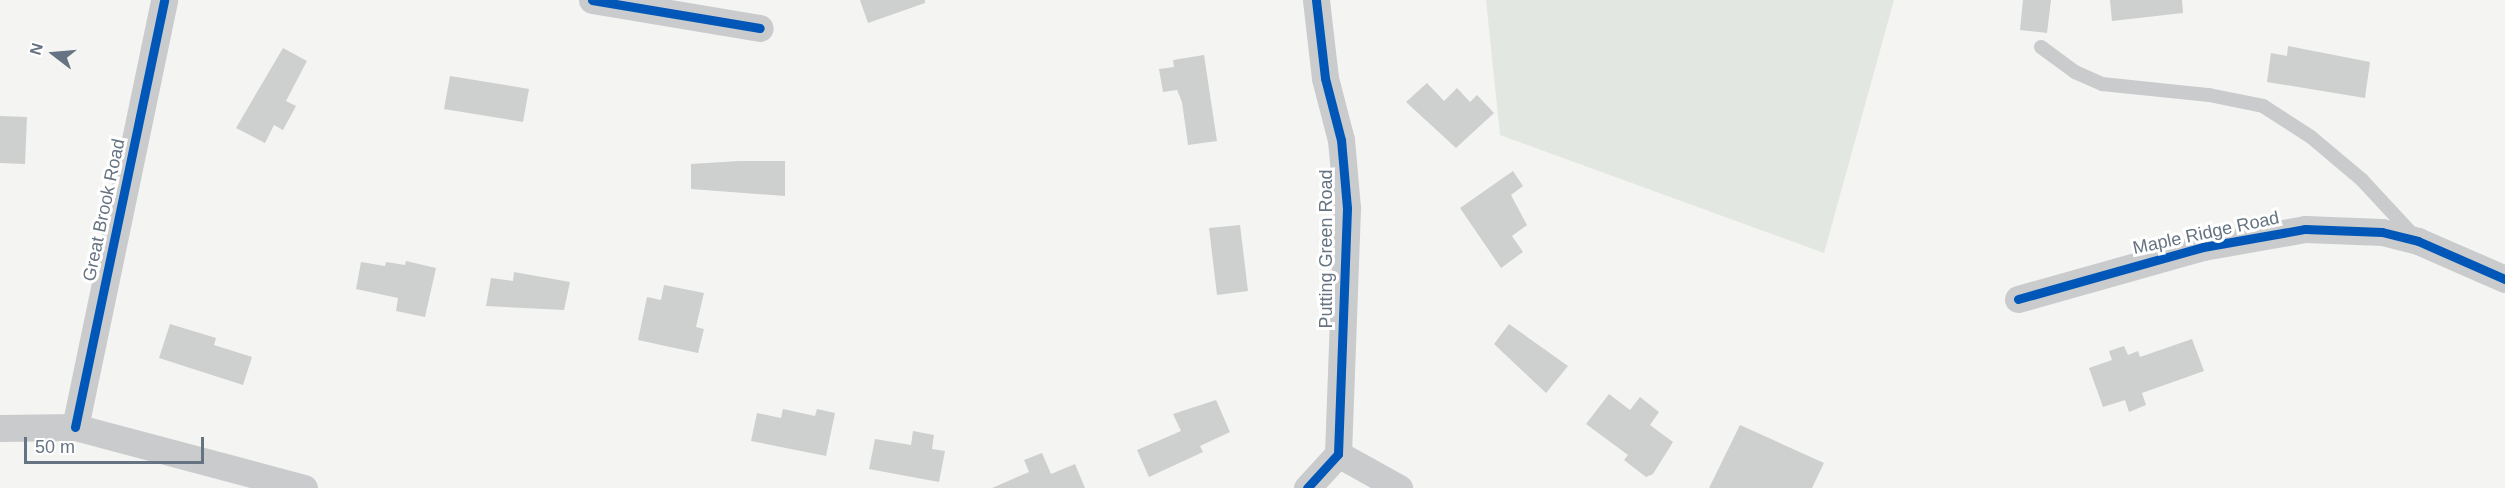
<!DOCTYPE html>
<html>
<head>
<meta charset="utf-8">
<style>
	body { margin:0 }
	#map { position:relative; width:2505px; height:488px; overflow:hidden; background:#f4f4f2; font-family:Arial,sans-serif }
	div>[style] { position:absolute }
	.green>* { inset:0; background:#e3e7e1 }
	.building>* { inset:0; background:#cecfcf }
	.service>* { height:14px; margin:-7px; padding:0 7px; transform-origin:7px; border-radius:7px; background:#cacbcc }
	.minor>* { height:27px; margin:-13.5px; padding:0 13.5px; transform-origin:13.5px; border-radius:13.5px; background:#cacbcc }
	.cycleway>* { height:9px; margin:-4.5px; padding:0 4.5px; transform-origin:4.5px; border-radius:4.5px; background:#0057b8 }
	span { translate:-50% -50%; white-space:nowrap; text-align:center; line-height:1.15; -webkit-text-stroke:6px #fff; paint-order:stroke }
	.street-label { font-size:18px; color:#657382 }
	.north { position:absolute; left:24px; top:24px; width:60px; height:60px; -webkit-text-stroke:4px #fff; paint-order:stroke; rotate:286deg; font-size:16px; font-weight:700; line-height:24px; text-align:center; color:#657382 }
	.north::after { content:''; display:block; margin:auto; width:21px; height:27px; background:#657382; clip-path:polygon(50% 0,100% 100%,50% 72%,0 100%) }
	.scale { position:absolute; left:24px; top:437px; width:180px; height:27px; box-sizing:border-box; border:3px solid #657382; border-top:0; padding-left:8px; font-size:18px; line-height:21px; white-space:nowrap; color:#657382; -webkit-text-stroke:4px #fff; paint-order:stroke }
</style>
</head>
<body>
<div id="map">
	<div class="green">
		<div style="clip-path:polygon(1486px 0,1894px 0,1824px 253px,1500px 135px)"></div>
	</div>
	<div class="building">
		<div style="clip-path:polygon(860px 0,925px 0,925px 3px,868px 23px)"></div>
		<div style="clip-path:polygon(2023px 0,2051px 0,2047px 33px,2020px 30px)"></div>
		<div style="clip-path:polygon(2110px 0,2182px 0,2183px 13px,2112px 21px)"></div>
		<div style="clip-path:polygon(2288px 46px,2370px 62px,2365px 98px,2267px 82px,2271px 53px,2287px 56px)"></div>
		<div style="clip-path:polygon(283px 48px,307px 61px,286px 101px,296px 106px,283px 130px,274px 125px,265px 143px,236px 128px)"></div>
		<div style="clip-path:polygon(1204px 55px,1217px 141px,1188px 145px,1182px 102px,1177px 90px,1163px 92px,1159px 69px,1174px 67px,1173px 60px)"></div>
		<div style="clip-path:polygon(450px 76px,529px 89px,523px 122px,444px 109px)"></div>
		<div style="clip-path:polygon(1427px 83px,1444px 101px,1457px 88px,1470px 102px,1477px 95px,1494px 113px,1456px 148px,1406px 102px)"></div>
		<div style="clip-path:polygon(0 116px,27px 117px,25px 164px,0 163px)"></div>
		<div style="clip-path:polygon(739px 161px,785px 161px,785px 196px,691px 189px,691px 164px)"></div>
		<div style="clip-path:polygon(1513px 171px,1523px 186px,1511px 195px,1527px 225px,1512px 236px,1523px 252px,1501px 268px,1460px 208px)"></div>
		<div style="clip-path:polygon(1240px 225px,1248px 291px,1217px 295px,1209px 228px)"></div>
		<div style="clip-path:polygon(406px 261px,436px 268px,425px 317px,396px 311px,398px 298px,356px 289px,361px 262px,385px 266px,386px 262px,405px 265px)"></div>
		<div style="clip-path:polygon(514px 272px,570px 282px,564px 310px,486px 306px,491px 278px,513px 281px)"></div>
		<div style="clip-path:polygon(664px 285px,704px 293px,696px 327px,704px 329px,698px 353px,638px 340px,647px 297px,661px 300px)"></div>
		<div style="clip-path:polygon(170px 324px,216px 338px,214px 345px,252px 357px,243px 385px,159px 358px)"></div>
		<div style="clip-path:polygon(1509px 324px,1568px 366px,1546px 393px,1494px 344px)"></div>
		<div style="clip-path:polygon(2192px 339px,2204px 371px,2142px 393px,2146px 405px,2129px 412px,2125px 400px,2103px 407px,2089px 368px,2112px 360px,2109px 351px,2124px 346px,2128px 355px,2138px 351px,2140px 357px)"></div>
		<div style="clip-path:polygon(1609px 394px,1630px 410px,1640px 397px,1659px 412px,1650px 425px,1673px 442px,1653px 474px,1646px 477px,1624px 460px,1628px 455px,1586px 424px)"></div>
		<div style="clip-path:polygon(1216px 400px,1230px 432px,1200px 446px,1203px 452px,1149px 477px,1137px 450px,1181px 431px,1173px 414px)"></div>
		<div style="clip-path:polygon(783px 409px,815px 416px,817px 409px,835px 413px,826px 456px,751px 441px,757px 413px,781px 418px)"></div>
		<div style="clip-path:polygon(1740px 425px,1824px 463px,1812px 488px,1709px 488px)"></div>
		<div style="clip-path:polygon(913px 431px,934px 435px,932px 449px,945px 451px,939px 482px,869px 469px,875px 439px,911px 445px)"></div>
		<div style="clip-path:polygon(1042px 453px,1051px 474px,1075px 464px,1085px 488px,992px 488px,1029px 472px,1024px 460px)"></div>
	</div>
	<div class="service">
		<div style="left:2041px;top:47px;width:42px;rotate:36.3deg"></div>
		<div style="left:2075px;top:72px;width:30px;rotate:24deg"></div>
		<div style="left:2102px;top:84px;width:108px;rotate:5.9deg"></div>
		<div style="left:2209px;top:95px;width:55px;rotate:11.5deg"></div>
		<div style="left:2263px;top:106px;width:57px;rotate:32.9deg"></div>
		<div style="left:2311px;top:137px;width:67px;rotate:40.1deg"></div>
		<div style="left:2362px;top:180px;width:76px;rotate:47.1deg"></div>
	</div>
	<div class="minor">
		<div style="left:592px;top:0;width:170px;rotate:9.5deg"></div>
		<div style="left:2018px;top:299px;width:192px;rotate:-15.7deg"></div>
		<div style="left:2203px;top:247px;width:104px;rotate:-10deg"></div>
		<div style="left:2305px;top:229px;width:77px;rotate:2.2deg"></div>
		<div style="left:2382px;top:232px;width:37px;rotate:14deg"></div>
		<div style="left:2418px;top:241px;width:95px;rotate:23.6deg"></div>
		<div style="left:75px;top:427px;width:436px;rotate:-78.2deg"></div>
		<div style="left:0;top:428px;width:75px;rotate:-0.8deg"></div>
		<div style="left:75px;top:427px;width:237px;rotate:14.9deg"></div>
		<div style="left:1338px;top:454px;width:70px;rotate:29.1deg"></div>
		<div style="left:1307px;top:488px;width:46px;rotate:-47.6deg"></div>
		<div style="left:1338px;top:454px;width:246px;rotate:-87.9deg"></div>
		<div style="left:1347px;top:208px;width:68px;rotate:-95deg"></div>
		<div style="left:1341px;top:140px;width:64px;rotate:-104.5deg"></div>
		<div style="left:1325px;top:78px;width:79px;rotate:-96.6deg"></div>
	</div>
	<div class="cycleway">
		<div style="left:592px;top:0;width:170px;rotate:9.5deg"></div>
		<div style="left:2018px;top:299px;width:192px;rotate:-15.7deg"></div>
		<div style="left:2203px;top:247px;width:104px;rotate:-10deg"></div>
		<div style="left:2305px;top:229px;width:77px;rotate:2.2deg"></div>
		<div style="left:2382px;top:232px;width:37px;rotate:14deg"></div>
		<div style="left:2418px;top:241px;width:95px;rotate:23.6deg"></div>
		<div style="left:75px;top:427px;width:436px;rotate:-78.2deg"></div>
		<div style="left:1307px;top:488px;width:46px;rotate:-47.6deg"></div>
		<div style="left:1338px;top:454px;width:246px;rotate:-87.9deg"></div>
		<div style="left:1347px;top:208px;width:68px;rotate:-95deg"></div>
		<div style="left:1341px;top:140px;width:64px;rotate:-104.5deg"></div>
		<div style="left:1325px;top:78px;width:79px;rotate:-96.6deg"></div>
	</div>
	<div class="street-label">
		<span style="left:104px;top:210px;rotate:-78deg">Great Brook Road</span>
		<span style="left:2206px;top:233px;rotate:-12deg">Maple Ridge Road</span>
		<span style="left:1326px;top:249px;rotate:-90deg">Putting Green Road</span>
	</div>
	<div class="north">N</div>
	<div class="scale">50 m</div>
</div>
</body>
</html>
